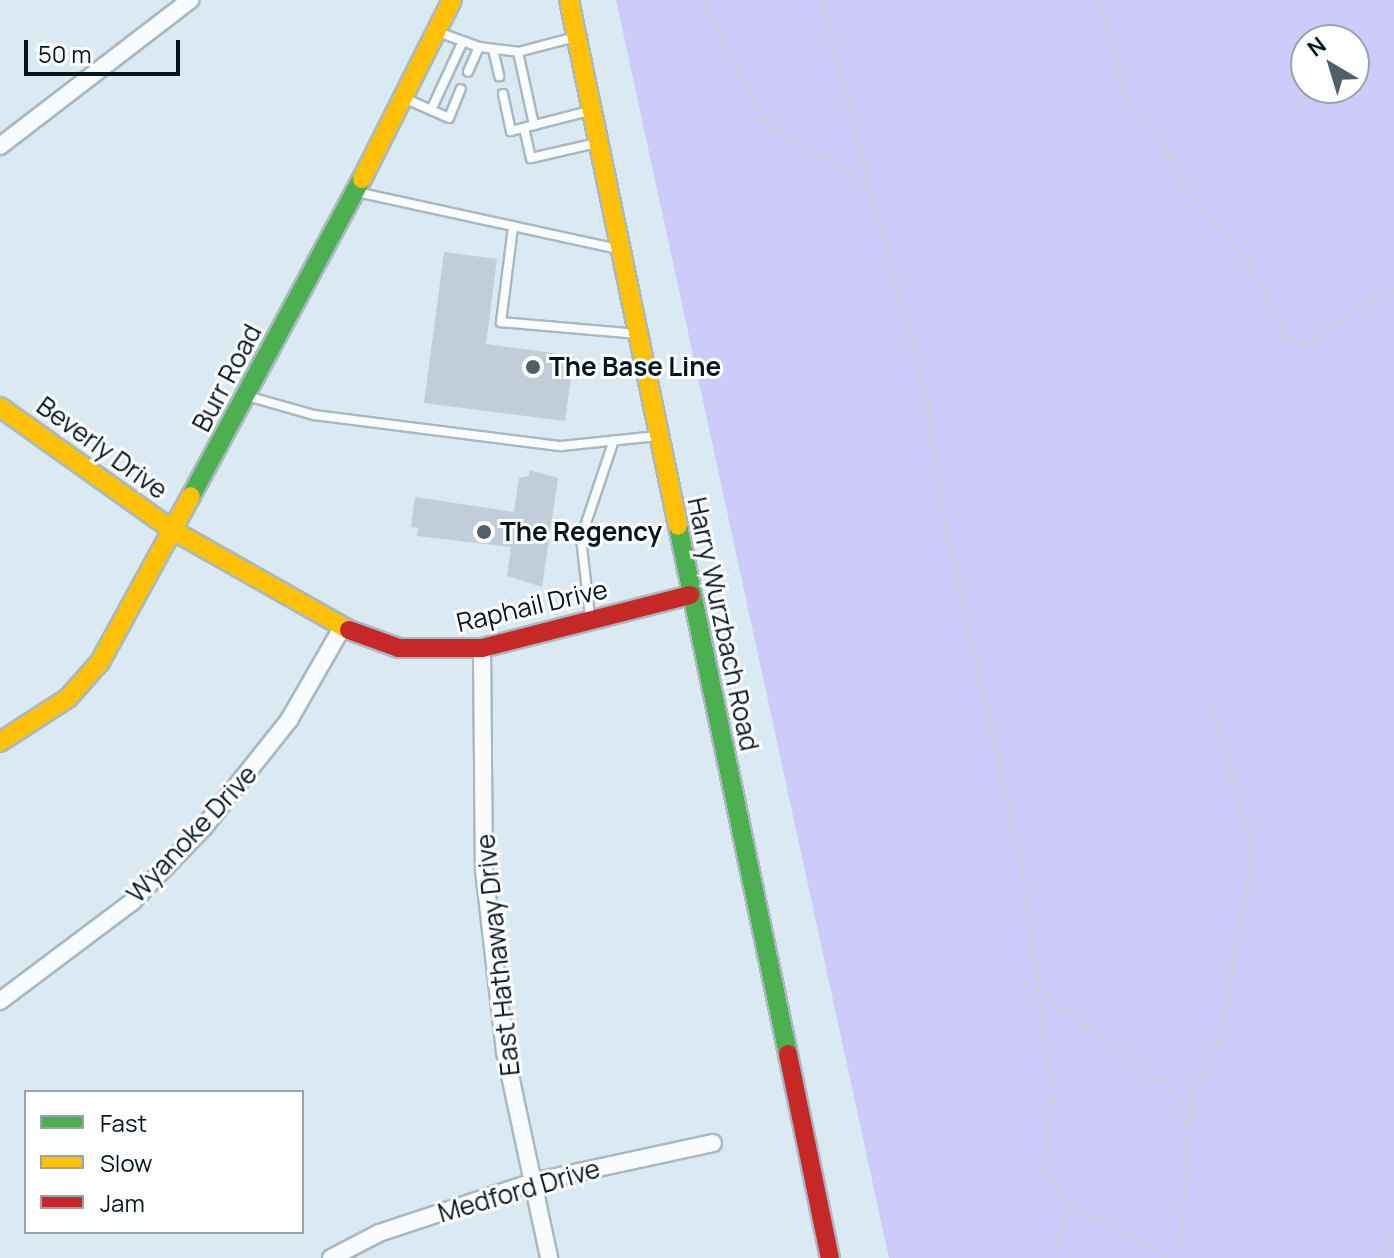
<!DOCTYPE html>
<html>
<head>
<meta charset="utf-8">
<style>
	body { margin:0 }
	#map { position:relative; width:1394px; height:1258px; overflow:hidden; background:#dae9f2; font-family:Manrope,sans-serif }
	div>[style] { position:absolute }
	.green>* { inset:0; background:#cdcbf9 }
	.building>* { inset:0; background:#c1ced9 }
	.path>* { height:4px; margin-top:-2px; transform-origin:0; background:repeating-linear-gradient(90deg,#ccd1d3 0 4px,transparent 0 10px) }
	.roads { filter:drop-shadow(2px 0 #a9b8c1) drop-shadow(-2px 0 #a9b8c1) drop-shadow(0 2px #a9b8c1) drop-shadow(0 -2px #a9b8c1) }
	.lane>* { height:8px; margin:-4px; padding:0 4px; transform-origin:4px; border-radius:4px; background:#f9fcfd }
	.street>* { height:16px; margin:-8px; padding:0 8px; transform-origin:8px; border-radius:8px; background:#f9fcfd }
	.fast>* { height:18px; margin:-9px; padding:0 9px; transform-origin:9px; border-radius:9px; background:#4caf50 }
	.slow>* { height:18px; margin:-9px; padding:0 9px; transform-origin:9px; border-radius:9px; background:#ffc107 }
	.jam>* { height:18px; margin:-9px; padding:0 9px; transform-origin:9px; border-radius:9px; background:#c62828 }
	.dots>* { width:22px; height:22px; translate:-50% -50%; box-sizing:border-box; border:4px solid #fff; border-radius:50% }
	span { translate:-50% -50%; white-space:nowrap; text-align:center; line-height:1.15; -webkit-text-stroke:6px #fff; paint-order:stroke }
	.poi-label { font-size:26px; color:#051620; font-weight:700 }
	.left { translate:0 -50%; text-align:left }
	.street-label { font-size:26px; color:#051620 }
	.legend { position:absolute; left:24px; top:1090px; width:280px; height:144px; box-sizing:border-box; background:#fff; border:2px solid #9ba2a6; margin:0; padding:10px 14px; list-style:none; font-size:24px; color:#051620 }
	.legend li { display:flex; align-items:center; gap:16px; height:40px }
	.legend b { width:40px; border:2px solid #9ba2a6 }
	.north { position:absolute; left:1290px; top:24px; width:80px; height:80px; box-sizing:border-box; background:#fff; border:2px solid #9ba2a6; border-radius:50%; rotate:322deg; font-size:22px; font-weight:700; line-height:32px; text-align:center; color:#051620 }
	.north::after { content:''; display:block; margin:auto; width:28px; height:36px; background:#50606a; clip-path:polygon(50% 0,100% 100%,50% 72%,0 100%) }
	.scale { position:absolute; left:24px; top:40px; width:156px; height:36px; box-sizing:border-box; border:4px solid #051620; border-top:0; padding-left:10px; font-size:24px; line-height:28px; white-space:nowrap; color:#051620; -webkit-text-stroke:6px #fff; paint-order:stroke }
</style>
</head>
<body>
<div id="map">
	<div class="green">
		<div style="clip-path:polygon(evenodd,616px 0,1394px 0,1394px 1258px,889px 1258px,616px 0,1354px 40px,1354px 88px,1306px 88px,1306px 40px,1354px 40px)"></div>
	</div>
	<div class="building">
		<div style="clip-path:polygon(444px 252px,497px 259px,486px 344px,574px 356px,565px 421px,424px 403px)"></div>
		<div style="clip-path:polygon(529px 470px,558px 478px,542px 587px,507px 576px,511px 547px,417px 536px,418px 528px,411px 527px,415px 497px,514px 512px,519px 478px,529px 476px)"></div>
	</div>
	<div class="path">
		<div style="left:703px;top:0;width:135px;rotate:63.6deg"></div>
		<div style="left:763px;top:121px;width:100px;rotate:31.2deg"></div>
		<div style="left:849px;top:173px;width:35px;rotate:44deg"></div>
		<div style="left:821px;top:0;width:414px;rotate:75.2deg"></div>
		<div style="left:927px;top:400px;width:126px;rotate:81.4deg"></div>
		<div style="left:946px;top:525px;width:339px;rotate:77.4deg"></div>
		<div style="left:1020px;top:856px;width:244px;rotate:82.2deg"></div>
		<div style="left:1053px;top:1098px;width:73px;rotate:97.9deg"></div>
		<div style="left:1043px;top:1170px;width:39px;rotate:54deg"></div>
		<div style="left:1066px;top:1202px;width:119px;rotate:28.1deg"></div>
		<div style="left:1098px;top:0;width:106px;rotate:73.6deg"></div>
		<div style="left:1128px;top:102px;width:58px;rotate:51.3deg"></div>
		<div style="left:1164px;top:147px;width:40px;rotate:63.4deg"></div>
		<div style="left:1182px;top:183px;width:105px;rotate:50.4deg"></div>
		<div style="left:1249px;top:264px;width:87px;rotate:62.5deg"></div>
		<div style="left:1289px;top:341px;width:15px;rotate:16deg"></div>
		<div style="left:1303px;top:345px;width:12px;rotate:-20deg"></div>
		<div style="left:1314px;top:341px;width:71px;rotate:-36.4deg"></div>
		<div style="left:1371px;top:299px;width:24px;rotate:-19deg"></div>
		<div style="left:1036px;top:989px;width:155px;rotate:36.1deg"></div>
		<div style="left:1161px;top:1080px;width:18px;rotate:43deg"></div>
		<div style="left:1174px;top:1092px;width:35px;rotate:66deg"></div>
		<div style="left:1057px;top:1258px;width:57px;rotate:-80.9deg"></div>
		<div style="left:1179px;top:1258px;width:167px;rotate:-85.2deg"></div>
		<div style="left:1193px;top:1092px;width:55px;rotate:-61.6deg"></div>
		<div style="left:1219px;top:1044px;width:197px;rotate:-79.8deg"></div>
		<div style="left:1254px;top:850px;width:153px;rotate:-106.7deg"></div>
		<div style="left:1379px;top:1258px;width:28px;rotate:-58deg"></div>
	</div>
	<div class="roads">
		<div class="lane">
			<div style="left:438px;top:32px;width:44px;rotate:20.1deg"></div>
			<div style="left:479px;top:47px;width:27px;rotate:114deg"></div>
			<div style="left:479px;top:47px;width:39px;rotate:7deg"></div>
			<div style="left:518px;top:52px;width:56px;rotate:-14.5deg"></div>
			<div style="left:493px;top:49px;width:28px;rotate:77deg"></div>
			<div style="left:518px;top:52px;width:75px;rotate:77.6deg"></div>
			<div style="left:503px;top:94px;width:38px;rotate:78deg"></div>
			<div style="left:511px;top:131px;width:81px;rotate:-14.4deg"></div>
			<div style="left:404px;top:98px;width:49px;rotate:24deg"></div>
			<div style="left:449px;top:118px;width:31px;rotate:-68deg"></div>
			<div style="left:431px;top:110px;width:76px;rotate:-65.1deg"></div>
			<div style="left:524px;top:128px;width:31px;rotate:77deg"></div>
			<div style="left:531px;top:158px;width:68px;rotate:-12.8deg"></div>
			<div style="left:361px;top:193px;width:262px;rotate:12.3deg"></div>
			<div style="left:513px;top:227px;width:96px;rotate:97.2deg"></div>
			<div style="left:501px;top:322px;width:137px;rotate:5deg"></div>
			<div style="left:247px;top:396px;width:70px;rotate:15.8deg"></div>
			<div style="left:314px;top:415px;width:249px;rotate:7.2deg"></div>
			<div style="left:561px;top:446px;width:97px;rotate:-5.9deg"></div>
			<div style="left:590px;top:617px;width:80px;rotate:-96.5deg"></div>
			<div style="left:581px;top:538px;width:103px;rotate:-71.4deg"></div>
		</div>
		<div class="street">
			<div style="left:0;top:146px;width:240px;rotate:-37.5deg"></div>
			<div style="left:482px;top:648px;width:222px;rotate:89.5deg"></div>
			<div style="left:484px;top:870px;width:183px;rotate:83.4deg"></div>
			<div style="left:505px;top:1052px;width:211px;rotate:77.9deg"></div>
			<div style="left:0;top:1001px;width:165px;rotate:-36.9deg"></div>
			<div style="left:132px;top:902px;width:104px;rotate:-46.2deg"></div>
			<div style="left:204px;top:827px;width:137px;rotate:-51.5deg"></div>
			<div style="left:289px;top:720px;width:106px;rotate:-60.1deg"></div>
			<div style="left:331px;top:1258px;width:54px;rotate:-27.5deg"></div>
			<div style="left:379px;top:1233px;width:162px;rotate:-18.3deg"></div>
			<div style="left:533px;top:1182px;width:184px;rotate:-12.2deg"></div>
		</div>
		<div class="fast">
			<div style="left:191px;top:496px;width:360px;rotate:-61.7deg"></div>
			<div style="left:678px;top:526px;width:539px;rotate:78.23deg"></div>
		</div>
		<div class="slow">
			<div style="left:569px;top:0;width:537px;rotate:78.29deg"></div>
			<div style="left:362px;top:179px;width:200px;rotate:-63.3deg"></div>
			<div style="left:0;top:407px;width:214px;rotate:35.5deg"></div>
			<div style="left:174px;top:531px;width:201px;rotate:29.5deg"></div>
			<div style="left:0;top:742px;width:81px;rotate:-32.9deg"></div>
			<div style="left:68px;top:698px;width:48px;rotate:-48.4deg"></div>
			<div style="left:100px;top:662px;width:189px;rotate:-61.3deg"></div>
		</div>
		<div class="jam">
			<div style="left:349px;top:630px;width:53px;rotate:19.8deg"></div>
			<div style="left:399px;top:648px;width:83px"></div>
			<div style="left:482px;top:648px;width:215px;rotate:-14.3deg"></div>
			<div style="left:788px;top:1054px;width:208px;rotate:78.4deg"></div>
		</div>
	</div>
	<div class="dots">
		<div style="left:533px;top:367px;background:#50606a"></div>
		<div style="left:484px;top:532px;background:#50606a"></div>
	</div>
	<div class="poi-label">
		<span class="left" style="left:549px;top:367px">The Base Line</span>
		<span class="left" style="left:500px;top:532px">The Regency</span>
	</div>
	<div class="street-label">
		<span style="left:227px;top:378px;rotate:-62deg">Burr Road</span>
		<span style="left:102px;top:448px;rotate:36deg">Beverly Drive</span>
		<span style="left:532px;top:606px;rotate:-13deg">Raphail Drive</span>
		<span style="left:723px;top:624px;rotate:78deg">Harry Wurzbach Road</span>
		<span style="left:192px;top:834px;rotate:-47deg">Wyanoke Drive</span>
		<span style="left:498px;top:955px;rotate:-96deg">East Hathaway Drive</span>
		<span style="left:519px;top:1191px;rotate:-16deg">Medford Drive</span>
	</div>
	<ul class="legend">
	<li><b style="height:10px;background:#4caf50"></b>Fast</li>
	<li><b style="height:10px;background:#ffc107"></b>Slow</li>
	<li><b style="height:10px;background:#c62828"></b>Jam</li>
	</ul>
	<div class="north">N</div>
	<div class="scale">50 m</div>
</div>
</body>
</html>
